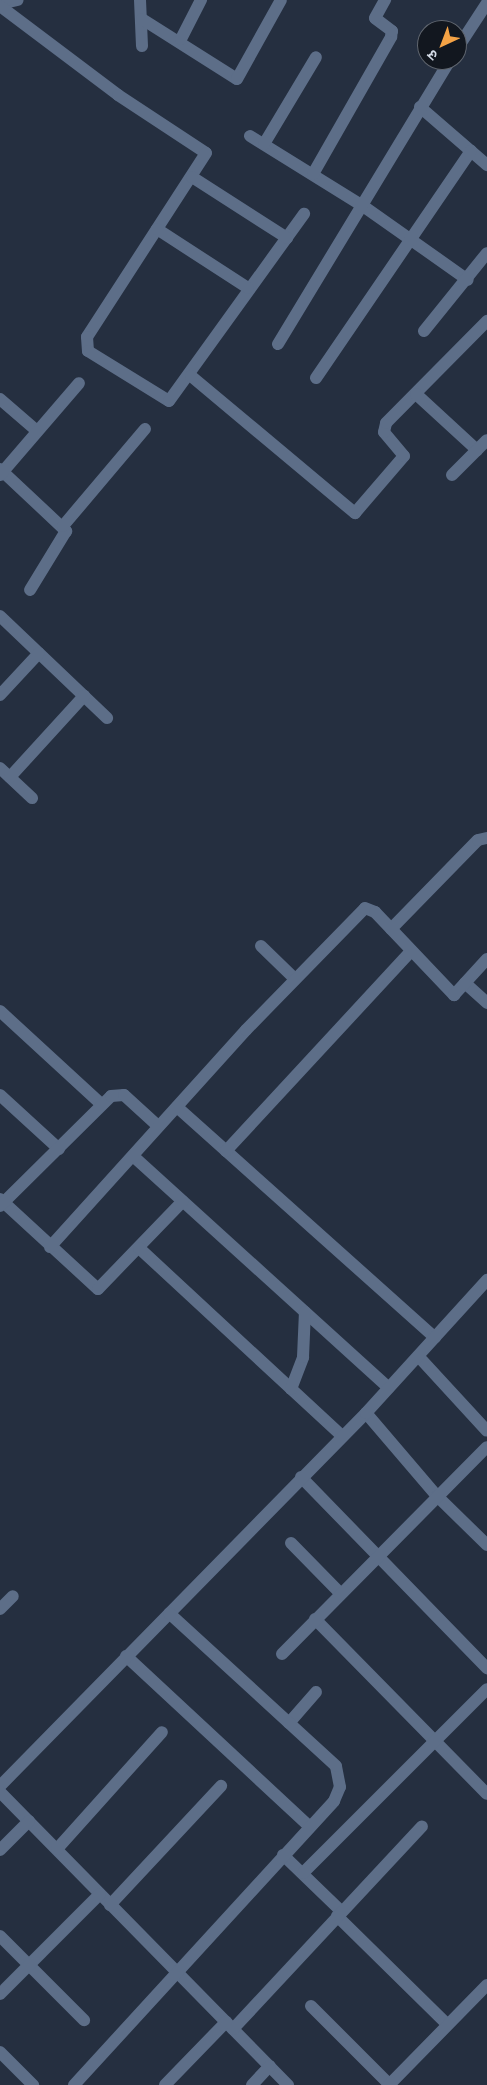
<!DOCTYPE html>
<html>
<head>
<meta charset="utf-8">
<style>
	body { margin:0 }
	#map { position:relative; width:487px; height:2085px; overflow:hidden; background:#252f40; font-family:"Public Sans","Noto Sans Devanagari",sans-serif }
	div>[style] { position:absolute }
	.minor>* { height:12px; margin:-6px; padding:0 6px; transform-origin:6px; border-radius:6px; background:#5d6e88 }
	span { translate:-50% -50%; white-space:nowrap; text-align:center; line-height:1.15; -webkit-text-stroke:5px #12171f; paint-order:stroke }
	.north { position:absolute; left:417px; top:20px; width:50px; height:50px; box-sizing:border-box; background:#12171f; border:1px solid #60666f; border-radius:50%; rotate:223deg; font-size:14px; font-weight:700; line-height:20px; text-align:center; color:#d5dce7 }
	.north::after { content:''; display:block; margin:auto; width:18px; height:22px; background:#f5a345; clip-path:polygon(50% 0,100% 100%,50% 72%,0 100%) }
</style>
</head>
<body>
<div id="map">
	<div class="minor">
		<div style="left:140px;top:0;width:46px;rotate:87.5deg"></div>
		<div style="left:0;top:4px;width:18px;rotate:-13deg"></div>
		<div style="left:0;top:6px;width:148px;rotate:37deg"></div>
		<div style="left:118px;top:95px;width:105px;rotate:33.4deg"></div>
		<div style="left:206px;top:153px;width:219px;rotate:122.9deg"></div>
		<div style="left:87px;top:337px;width:14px;rotate:86deg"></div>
		<div style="left:88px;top:351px;width:95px;rotate:31.7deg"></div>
		<div style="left:169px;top:401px;width:231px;rotate:-54.2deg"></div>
		<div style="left:142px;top:19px;width:112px;rotate:32.3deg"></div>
		<div style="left:237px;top:79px;width:90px;rotate:-60.9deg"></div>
		<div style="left:181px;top:39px;width:44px;rotate:-62.9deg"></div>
		<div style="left:457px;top:49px;width:55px;rotate:-56.9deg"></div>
		<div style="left:420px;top:107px;width:89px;rotate:40.9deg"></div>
		<div style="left:250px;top:136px;width:133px;rotate:31.8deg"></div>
		<div style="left:363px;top:206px;width:128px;rotate:35.2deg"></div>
		<div style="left:264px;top:144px;width:101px;rotate:-59.1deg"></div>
		<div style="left:313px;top:174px;width:158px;rotate:-60.3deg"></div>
		<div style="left:391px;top:37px;width:6px;rotate:-81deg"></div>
		<div style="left:392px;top:31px;width:21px;rotate:-143deg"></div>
		<div style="left:375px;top:18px;width:21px;rotate:-61deg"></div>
		<div style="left:192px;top:177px;width:113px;rotate:32.7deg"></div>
		<div style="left:157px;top:229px;width:108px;rotate:33deg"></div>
		<div style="left:424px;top:331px;width:100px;rotate:-51.1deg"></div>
		<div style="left:278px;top:344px;width:332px;rotate:-58.8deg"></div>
		<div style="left:191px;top:376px;width:214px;rotate:39.9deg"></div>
		<div style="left:355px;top:513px;width:75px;rotate:-49.3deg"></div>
		<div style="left:404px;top:456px;width:31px;rotate:-130deg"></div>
		<div style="left:384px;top:432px;width:9px;rotate:-77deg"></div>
		<div style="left:386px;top:423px;width:144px;rotate:-45.3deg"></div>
		<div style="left:316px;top:378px;width:275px;rotate:-55.7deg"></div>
		<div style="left:416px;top:394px;width:83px;rotate:42.6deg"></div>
		<div style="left:0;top:399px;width:49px;rotate:40.9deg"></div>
		<div style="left:0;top:469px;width:91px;rotate:43.2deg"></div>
		<div style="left:66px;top:531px;width:69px;rotate:121.4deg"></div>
		<div style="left:0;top:475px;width:121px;rotate:-49.3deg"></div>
		<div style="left:452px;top:475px;width:49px;rotate:-45deg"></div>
		<div style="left:63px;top:526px;width:127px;rotate:-49.8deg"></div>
		<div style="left:0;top:616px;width:148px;rotate:43.6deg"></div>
		<div style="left:0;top:695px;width:57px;rotate:-47.1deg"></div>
		<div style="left:0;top:768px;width:44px;rotate:43.2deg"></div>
		<div style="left:10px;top:777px;width:110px;rotate:-47.6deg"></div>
		<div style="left:391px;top:929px;width:124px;rotate:-45.7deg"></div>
		<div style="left:478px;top:840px;width:9px;rotate:-13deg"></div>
		<div style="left:261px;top:946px;width:47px;rotate:44.1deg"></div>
		<div style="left:465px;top:983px;width:30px;rotate:42deg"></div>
		<div style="left:0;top:1011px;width:137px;rotate:42.6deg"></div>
		<div style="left:0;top:1095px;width:80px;rotate:42.5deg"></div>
		<div style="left:177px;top:1107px;width:346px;rotate:41.8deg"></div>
		<div style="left:226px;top:1151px;width:272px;rotate:-47.2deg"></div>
		<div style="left:133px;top:1156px;width:345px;rotate:42.2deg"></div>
		<div style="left:0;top:1199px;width:133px;rotate:42.6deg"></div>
		<div style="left:98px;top:1289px;width:122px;rotate:-46deg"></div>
		<div style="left:0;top:1206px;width:156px;rotate:-44.7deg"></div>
		<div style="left:111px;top:1096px;width:13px;rotate:-4deg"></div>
		<div style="left:124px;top:1095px;width:46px;rotate:42.4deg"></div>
		<div style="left:50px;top:1247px;width:292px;rotate:-47.9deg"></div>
		<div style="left:246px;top:1030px;width:170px;rotate:-45.7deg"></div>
		<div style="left:365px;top:908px;width:11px;rotate:22deg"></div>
		<div style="left:375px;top:912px;width:115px;rotate:46.4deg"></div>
		<div style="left:454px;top:995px;width:49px;rotate:-47.5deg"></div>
		<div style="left:139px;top:1248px;width:277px;rotate:42.8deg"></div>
		<div style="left:419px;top:1357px;width:100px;rotate:47.4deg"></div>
		<div style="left:291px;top:1389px;width:34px;rotate:-69deg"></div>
		<div style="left:303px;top:1357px;width:45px;rotate:-87.5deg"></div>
		<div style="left:366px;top:1413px;width:109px;rotate:49.5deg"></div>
		<div style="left:437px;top:1496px;width:70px;rotate:44.4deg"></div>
		<div style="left:301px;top:1477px;width:267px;rotate:45.8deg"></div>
		<div style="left:291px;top:1543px;width:69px;rotate:45.6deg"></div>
		<div style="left:0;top:1609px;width:18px;rotate:-45deg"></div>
		<div style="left:315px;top:1619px;width:245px;rotate:45.5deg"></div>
		<div style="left:282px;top:1654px;width:291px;rotate:-45.3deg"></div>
		<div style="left:126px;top:1656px;width:251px;rotate:42.9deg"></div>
		<div style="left:289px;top:1723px;width:41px;rotate:-48.9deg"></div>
		<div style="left:0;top:1786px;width:523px;rotate:-45.54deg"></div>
		<div style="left:366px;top:1413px;width:180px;rotate:-47.7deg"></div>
		<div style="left:0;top:1792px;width:411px;rotate:45.5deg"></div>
		<div style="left:57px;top:1849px;width:157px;rotate:-48.1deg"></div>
		<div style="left:0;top:1850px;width:41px;rotate:-45deg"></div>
		<div style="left:283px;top:1855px;width:81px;rotate:44deg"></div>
		<div style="left:303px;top:1873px;width:260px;rotate:-45deg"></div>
		<div style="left:110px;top:1905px;width:163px;rotate:-47deg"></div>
		<div style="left:337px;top:1916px;width:154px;rotate:44.5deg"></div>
		<div style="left:0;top:1936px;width:119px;rotate:45deg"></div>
		<div style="left:0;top:1994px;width:141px;rotate:-45deg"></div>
		<div style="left:311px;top:2006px;width:112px;rotate:45deg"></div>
		<div style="left:233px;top:2029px;width:277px;rotate:-47deg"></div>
		<div style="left:0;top:2052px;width:47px;rotate:45deg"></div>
		<div style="left:74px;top:2085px;width:385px;rotate:-47.5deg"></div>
		<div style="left:334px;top:1801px;width:15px;rotate:-67deg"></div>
		<div style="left:340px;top:1787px;width:21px;rotate:-101deg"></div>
		<div style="left:336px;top:1766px;width:226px;rotate:-137.5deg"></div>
		<div style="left:165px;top:2085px;width:88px;rotate:-45.9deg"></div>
		<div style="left:252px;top:2085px;width:26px;rotate:-47deg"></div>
		<div style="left:389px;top:2085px;width:140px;rotate:-45.6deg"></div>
	</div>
	<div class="north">उ</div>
</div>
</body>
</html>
